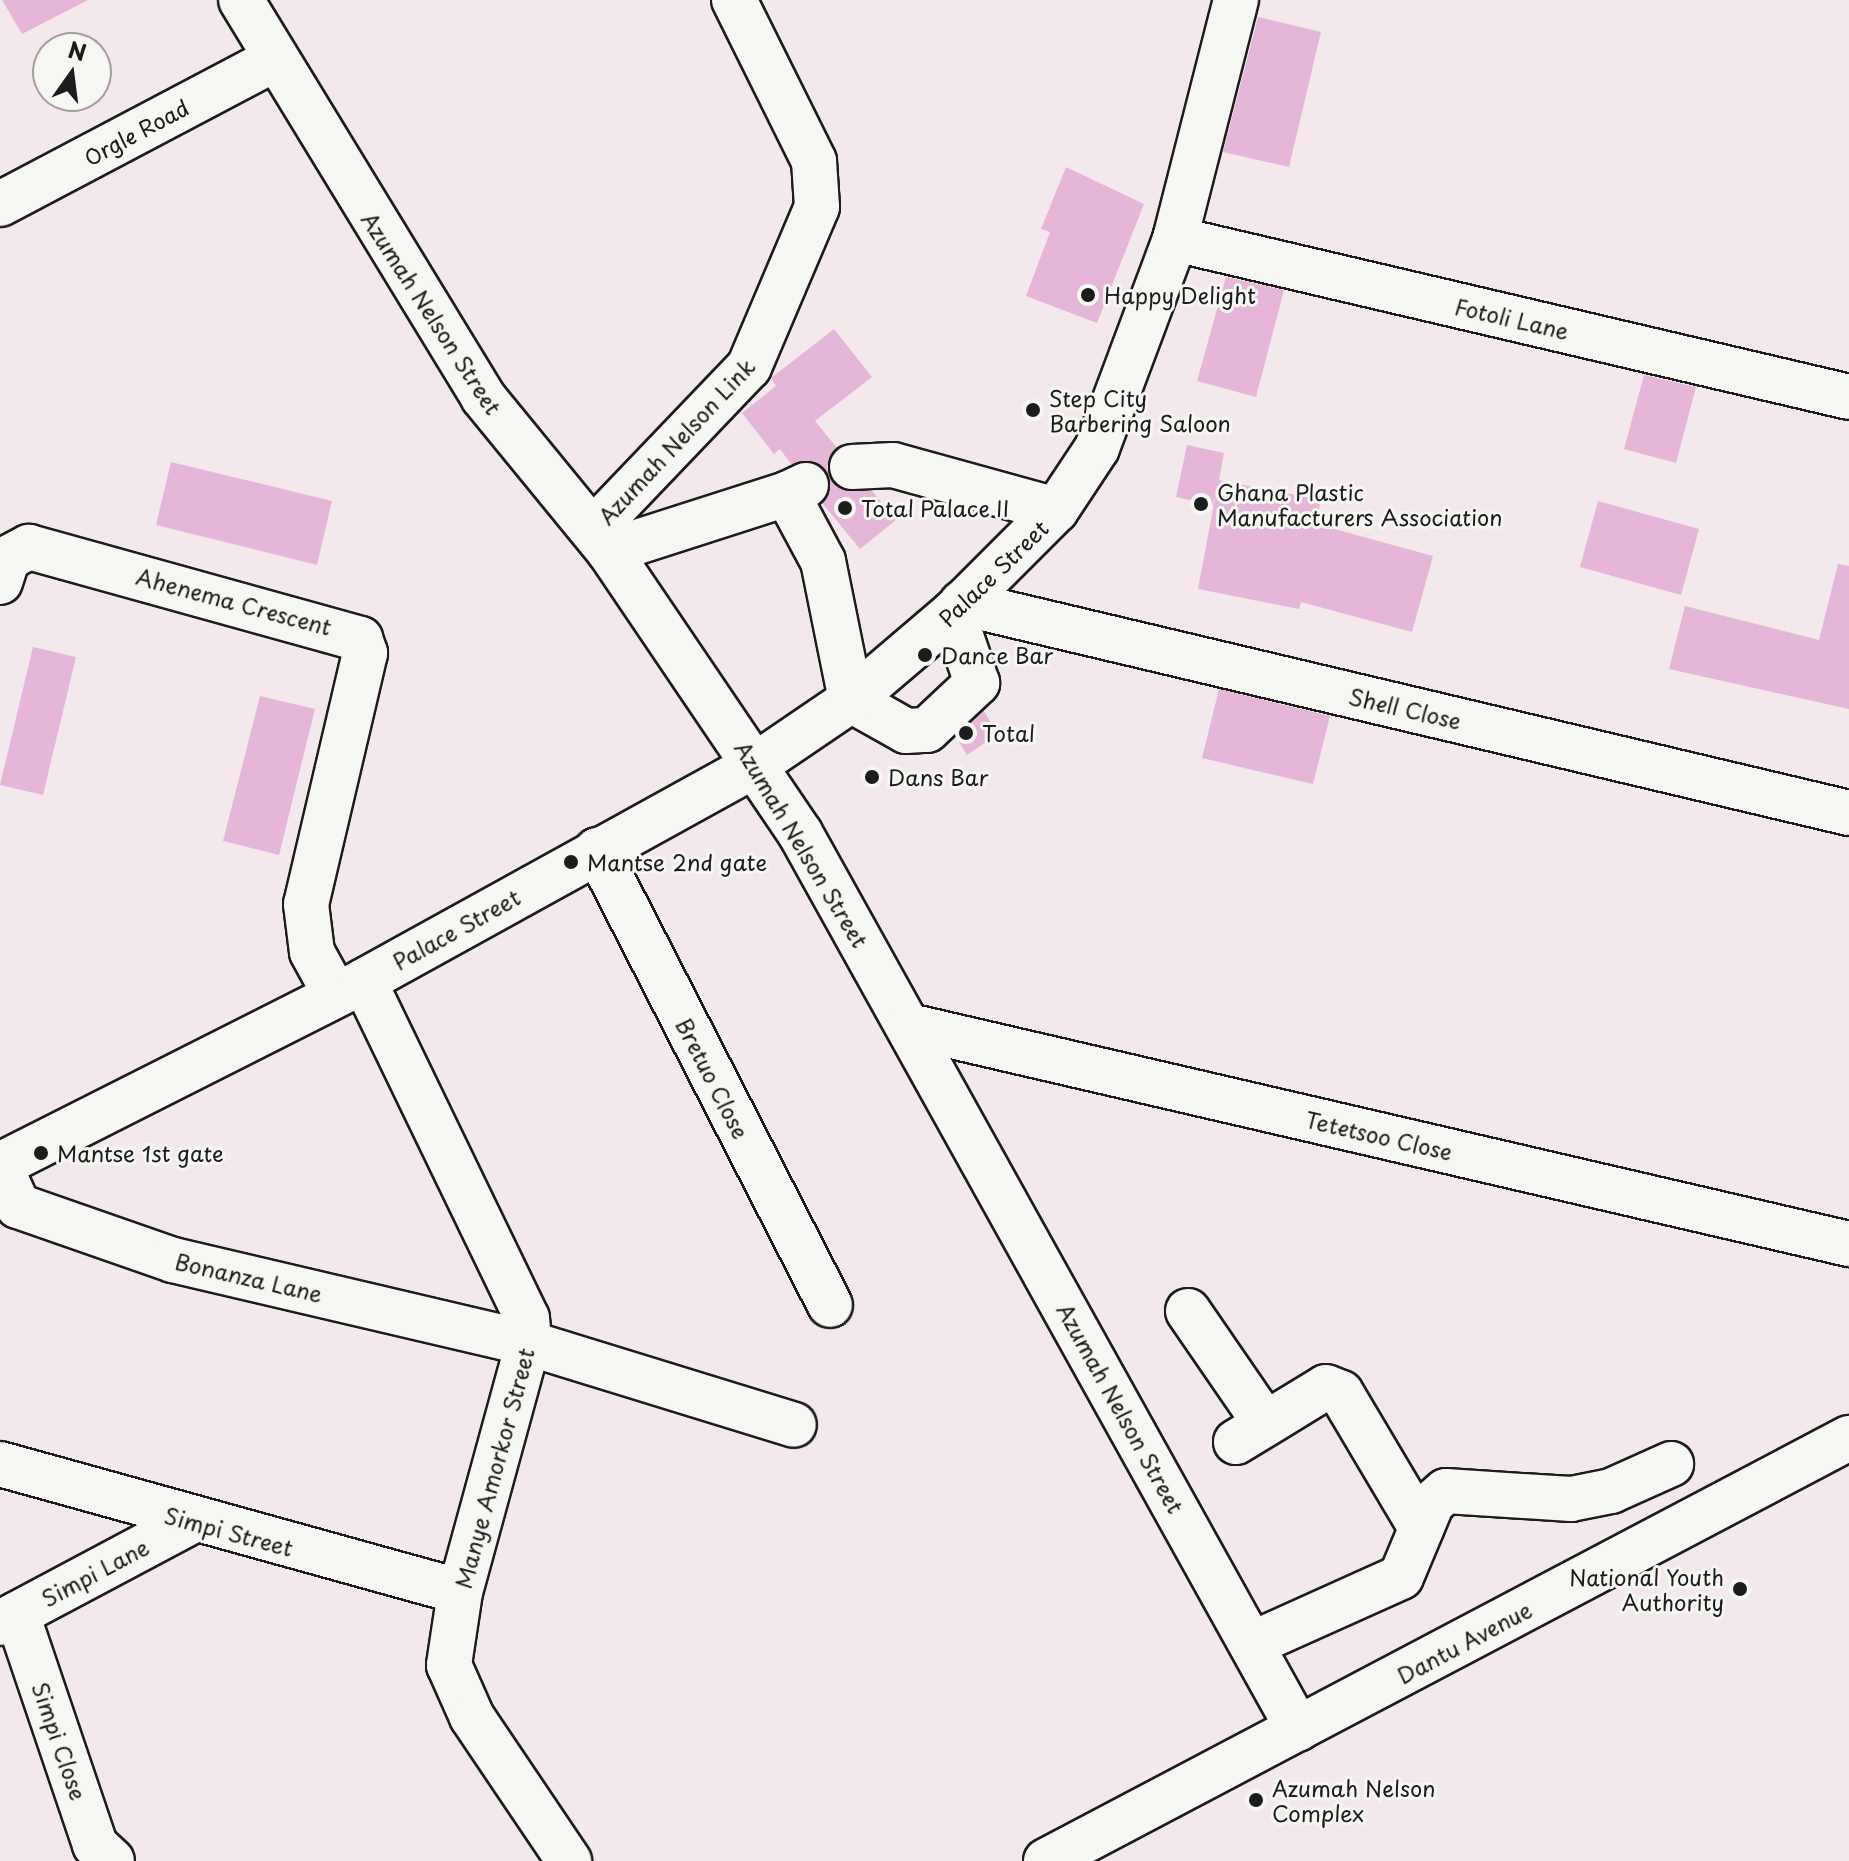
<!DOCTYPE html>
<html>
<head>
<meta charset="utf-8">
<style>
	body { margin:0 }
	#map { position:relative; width:1849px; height:1861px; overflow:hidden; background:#f3e9ed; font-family:"Playpen Sans",sans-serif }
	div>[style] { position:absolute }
	.building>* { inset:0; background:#e5b6d7 }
	.roads { filter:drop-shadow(2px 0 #1c1c1c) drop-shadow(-2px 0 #1c1c1c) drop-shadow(0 2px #1c1c1c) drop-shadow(0 -2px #1c1c1c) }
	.minor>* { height:44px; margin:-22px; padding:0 22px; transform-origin:22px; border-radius:22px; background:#f6f6f2 }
	.dots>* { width:22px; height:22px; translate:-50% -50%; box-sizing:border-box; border:4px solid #f6f6f2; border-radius:50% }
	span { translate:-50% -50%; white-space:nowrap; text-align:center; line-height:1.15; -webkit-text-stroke:6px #f6f6f2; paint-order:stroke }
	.street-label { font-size:22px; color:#1c1c1c }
	.poi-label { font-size:22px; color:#1c1c1c }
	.left { translate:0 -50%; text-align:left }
	.right { translate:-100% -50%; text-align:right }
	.north { position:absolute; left:32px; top:32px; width:80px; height:80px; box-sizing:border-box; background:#f6f6f2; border:2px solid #9f9f9c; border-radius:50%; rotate:14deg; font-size:22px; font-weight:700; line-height:32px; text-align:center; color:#1c1c1c }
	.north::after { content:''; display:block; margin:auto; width:28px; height:36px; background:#1c1c1c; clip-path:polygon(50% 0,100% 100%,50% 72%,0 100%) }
</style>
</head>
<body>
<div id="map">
	<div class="building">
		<div style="clip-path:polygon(2px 0,88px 0,22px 34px)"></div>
		<div style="clip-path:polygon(1258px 17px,1321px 32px,1289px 167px,1223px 152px)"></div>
		<div style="clip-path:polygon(1066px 167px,1144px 204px,1097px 323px,1026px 296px,1050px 232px,1041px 229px)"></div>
		<div style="clip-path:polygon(1226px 277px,1284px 290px,1256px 397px,1197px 381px)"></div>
		<div style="clip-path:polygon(834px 329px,872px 377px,815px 421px,837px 448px,827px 467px,831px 480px,841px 490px,872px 491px,896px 520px,860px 549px,822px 503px,831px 486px,821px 465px,791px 464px,780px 449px,774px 454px,742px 413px,776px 386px,771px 378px)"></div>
		<div style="clip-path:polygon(1644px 375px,1696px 387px,1676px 463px,1624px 449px)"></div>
		<div style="clip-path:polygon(1187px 445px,1224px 453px,1219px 480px,1321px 500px,1316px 524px,1433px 556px,1412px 632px,1301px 602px,1299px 609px,1198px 589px,1216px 493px,1213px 505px,1176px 497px)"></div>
		<div style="clip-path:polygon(171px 462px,332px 501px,317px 565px,156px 525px)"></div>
		<div style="clip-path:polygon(1598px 501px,1699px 529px,1681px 595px,1580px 567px)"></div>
		<div style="clip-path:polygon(1838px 564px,1849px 566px,1849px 709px,1669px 669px,1685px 606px,1819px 640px)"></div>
		<div style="clip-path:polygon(33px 647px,76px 657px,43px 795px,0 785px)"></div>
		<div style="clip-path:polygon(1219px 689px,1330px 716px,1313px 784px,1202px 758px)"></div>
		<div style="clip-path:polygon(260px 696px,315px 709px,279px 855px,223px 841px)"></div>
		<div style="clip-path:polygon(984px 711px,998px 734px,967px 755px,956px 737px)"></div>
	</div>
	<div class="roads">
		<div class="minor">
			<div style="left:241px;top:0;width:465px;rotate:58.6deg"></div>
			<div style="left:483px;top:397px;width:199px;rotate:50.7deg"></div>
			<div style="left:609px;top:551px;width:341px;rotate:55.9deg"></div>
			<div style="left:800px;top:833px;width:1025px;rotate:60.93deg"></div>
			<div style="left:0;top:204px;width:309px;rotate:-27.8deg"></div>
			<div style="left:1175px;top:239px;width:692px;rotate:13.19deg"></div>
			<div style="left:852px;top:467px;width:41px;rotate:-2.8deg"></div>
			<div style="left:893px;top:465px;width:169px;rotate:15.4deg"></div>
			<div style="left:806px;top:485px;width:21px;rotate:155deg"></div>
			<div style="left:787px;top:494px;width:76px;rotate:61.8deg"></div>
			<div style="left:823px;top:561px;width:142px;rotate:78.6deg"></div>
			<div style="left:851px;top:700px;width:63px;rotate:29.4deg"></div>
			<div style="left:906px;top:731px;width:21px;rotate:-3deg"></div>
			<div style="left:927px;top:730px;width:69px;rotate:-43.2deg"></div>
			<div style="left:977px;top:683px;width:74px;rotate:-108.9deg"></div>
			<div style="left:593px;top:530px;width:226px;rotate:-46.3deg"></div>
			<div style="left:749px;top:367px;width:174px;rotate:-67deg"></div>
			<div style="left:817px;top:207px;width:46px;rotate:-93.7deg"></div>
			<div style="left:814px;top:161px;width:180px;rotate:-116.4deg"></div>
			<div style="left:609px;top:551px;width:187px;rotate:-17.8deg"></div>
			<div style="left:0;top:582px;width:25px;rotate:-72deg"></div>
			<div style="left:8px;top:558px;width:24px;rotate:-28deg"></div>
			<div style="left:29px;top:547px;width:344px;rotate:15.5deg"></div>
			<div style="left:360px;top:639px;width:15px;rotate:70deg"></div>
			<div style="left:365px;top:653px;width:258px;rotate:103.2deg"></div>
			<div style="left:306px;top:904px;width:48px;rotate:82.9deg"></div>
			<div style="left:312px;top:952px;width:48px;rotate:61.3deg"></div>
			<div style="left:962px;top:603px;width:912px;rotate:13.32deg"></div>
			<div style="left:597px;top:850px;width:511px;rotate:62.88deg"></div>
			<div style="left:364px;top:981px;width:374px;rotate:64.2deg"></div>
			<div style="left:527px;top:1318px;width:22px;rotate:85deg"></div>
			<div style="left:529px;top:1340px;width:261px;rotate:105.3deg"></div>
			<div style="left:460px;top:1592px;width:74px;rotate:98.6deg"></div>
			<div style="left:449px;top:1665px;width:57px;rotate:66.1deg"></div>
			<div style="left:472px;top:1717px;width:174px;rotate:56deg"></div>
			<div style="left:909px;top:1026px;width:965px;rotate:13.06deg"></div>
			<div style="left:0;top:1165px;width:408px;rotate:-26.8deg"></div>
			<div style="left:364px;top:981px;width:449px;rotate:-28.9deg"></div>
			<div style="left:757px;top:764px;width:114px;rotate:-34.2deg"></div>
			<div style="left:851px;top:700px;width:134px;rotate:-40.5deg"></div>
			<div style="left:953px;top:613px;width:146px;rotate:-45deg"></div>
			<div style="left:1056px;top:510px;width:74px;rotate:-56.5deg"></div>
			<div style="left:1097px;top:448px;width:223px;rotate:-69.5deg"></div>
			<div style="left:1175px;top:239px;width:247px;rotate:-75.7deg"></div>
			<div style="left:0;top:1166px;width:44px;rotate:65.8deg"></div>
			<div style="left:18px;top:1206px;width:164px;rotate:19.2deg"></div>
			<div style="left:173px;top:1260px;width:365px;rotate:13.2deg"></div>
			<div style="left:528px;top:1343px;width:278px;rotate:17.1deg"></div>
			<div style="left:1188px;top:1311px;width:136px;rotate:55.5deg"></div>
			<div style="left:1236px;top:1442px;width:105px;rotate:-31.4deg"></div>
			<div style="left:1326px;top:1387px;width:16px;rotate:22deg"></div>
			<div style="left:1341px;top:1393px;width:157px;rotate:59.3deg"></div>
			<div style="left:0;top:1464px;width:477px;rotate:15.5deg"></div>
			<div style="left:17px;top:1614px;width:244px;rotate:71.3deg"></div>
			<div style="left:95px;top:1845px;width:23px;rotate:43deg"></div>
			<div style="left:0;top:1623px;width:215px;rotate:-28deg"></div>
			<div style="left:1252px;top:1644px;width:163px;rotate:-24.2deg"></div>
			<div style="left:1401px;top:1577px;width:80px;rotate:-67.3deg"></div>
			<div style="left:1432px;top:1503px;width:18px;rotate:-41deg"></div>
			<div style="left:1446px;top:1491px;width:125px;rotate:3.7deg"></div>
			<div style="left:1571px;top:1499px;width:41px;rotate:-11.3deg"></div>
			<div style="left:1611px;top:1491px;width:66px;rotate:-24.2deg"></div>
			<div style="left:1046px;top:1861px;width:908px;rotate:-27.78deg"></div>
		</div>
	</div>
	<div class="dots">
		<div style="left:1088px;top:295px;background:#1c1c1c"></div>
		<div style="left:1033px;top:410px;background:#1c1c1c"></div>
		<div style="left:1201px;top:504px;background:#1c1c1c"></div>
		<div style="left:845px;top:508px;background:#1c1c1c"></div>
		<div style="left:925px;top:655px;background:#1c1c1c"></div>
		<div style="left:966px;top:733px;background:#1c1c1c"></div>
		<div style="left:872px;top:777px;background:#1c1c1c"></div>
		<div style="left:571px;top:862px;background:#1c1c1c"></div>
		<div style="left:41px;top:1153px;background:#1c1c1c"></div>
		<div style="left:1740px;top:1589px;background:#1c1c1c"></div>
		<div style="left:1256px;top:1800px;background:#1c1c1c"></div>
	</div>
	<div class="street-label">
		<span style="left:136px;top:132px;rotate:-28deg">Orgle Road</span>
		<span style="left:432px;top:313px;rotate:57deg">Azumah Nelson Street</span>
		<span style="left:1512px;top:318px;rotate:13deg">Fotoli Lane</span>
		<span style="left:676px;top:441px;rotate:-47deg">Azumah Nelson Link</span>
		<span style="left:993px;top:573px;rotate:-44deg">Palace Street</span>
		<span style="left:234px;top:601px;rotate:15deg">Ahenema Crescent</span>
		<span style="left:1405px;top:708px;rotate:13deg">Shell Close</span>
		<span style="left:802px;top:844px;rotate:59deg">Azumah Nelson Street</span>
		<span style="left:456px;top:929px;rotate:-29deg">Palace Street</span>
		<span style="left:713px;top:1078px;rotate:63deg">Bretuo Close</span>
		<span style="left:1379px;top:1135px;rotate:13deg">Tetetsoo Close</span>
		<span style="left:249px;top:1277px;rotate:13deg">Bonanza Lane</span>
		<span style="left:1121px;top:1408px;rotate:61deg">Azumah Nelson Street</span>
		<span style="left:494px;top:1468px;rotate:-75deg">Manye Amorkor Street</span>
		<span style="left:229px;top:1531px;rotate:15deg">Simpi Street</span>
		<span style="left:95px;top:1572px;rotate:-28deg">Simpi Lane</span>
		<span style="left:1464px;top:1642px;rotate:-28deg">Dantu Avenue</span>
		<span style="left:60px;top:1741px;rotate:71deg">Simpi Close</span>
	</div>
	<div class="poi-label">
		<span class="left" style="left:1104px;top:295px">Happy Delight</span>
		<span class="left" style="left:1049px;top:410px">Step City<br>Barbering Saloon</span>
		<span class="left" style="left:1217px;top:504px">Ghana Plastic<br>Manufacturers Association</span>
		<span class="left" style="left:861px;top:508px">Total Palace II</span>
		<span class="left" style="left:941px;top:655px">Dance Bar</span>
		<span class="left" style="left:982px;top:733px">Total</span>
		<span class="left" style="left:888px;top:777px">Dans Bar</span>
		<span class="left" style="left:587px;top:862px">Mantse 2nd gate</span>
		<span class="left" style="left:57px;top:1153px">Mantse 1st gate</span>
		<span class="right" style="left:1724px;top:1589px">National Youth<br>Authority</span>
		<span class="left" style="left:1272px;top:1800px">Azumah Nelson<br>Complex</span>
	</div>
	<div class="north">N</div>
</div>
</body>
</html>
